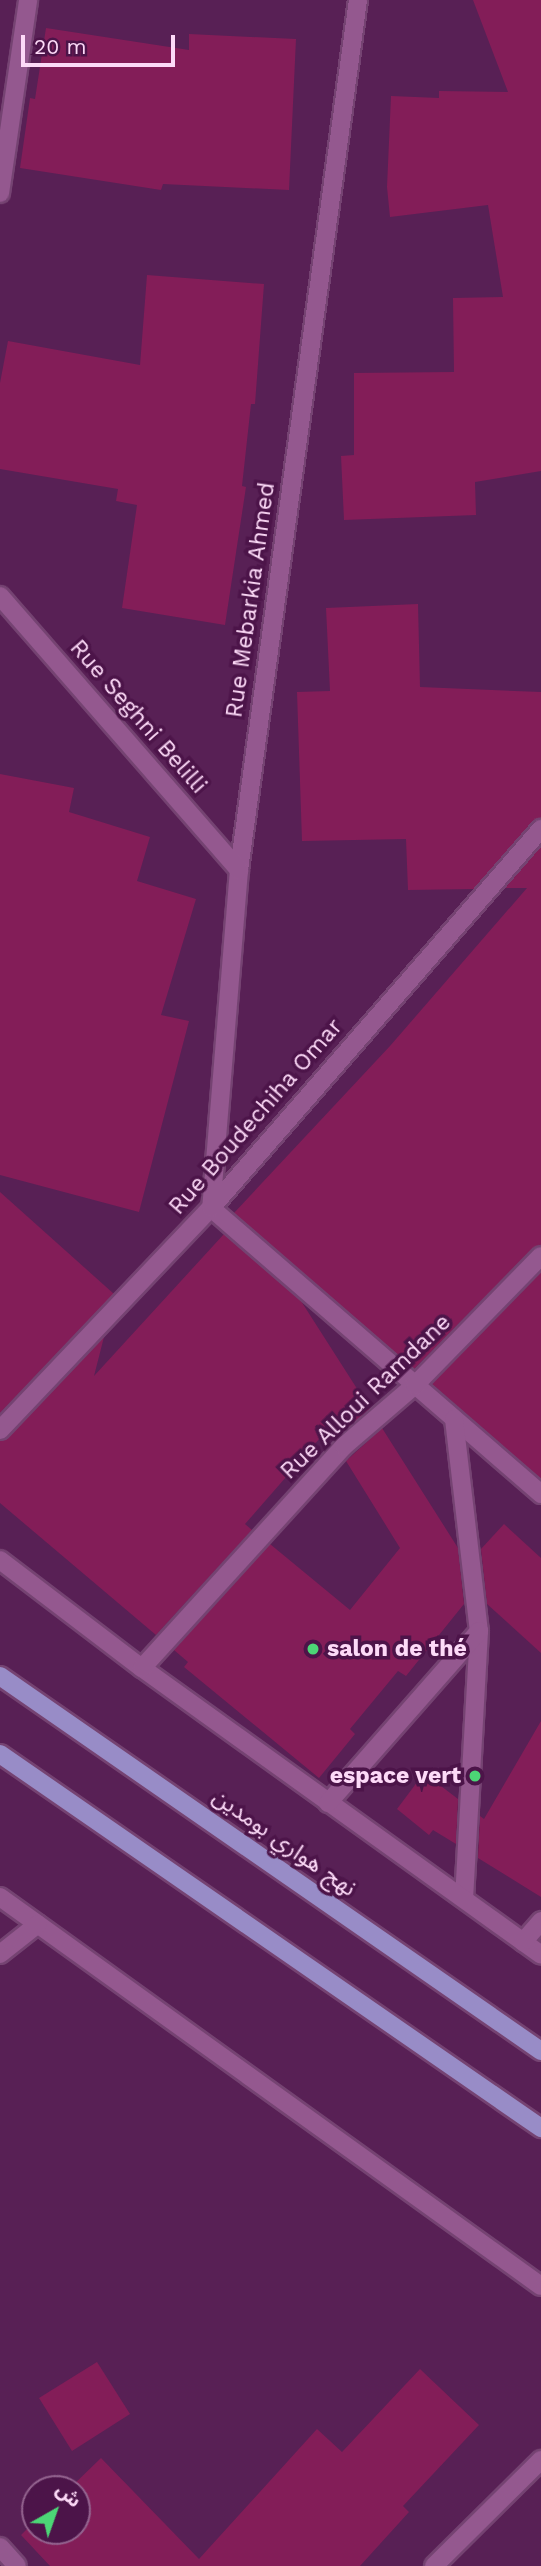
<!DOCTYPE html>
<html>
<head>
<meta charset="utf-8">
<style>
	body { margin:0 }
	#map { position:relative; width:541px; height:2566px; overflow:hidden; background:#582055; font-family:"Work Sans","Noto Sans Arabic",sans-serif }
	div>[style] { position:absolute }
	.building>* { inset:0; background:#831d58 }
	.roads { filter:drop-shadow(2px 0 #754372) drop-shadow(-2px 0 #754372) drop-shadow(0 2px #754372) drop-shadow(0 -2px #754372) }
	.minor>* { height:18px; margin:-9px; padding:0 9px; transform-origin:9px; border-radius:9px; background:#94588f }
	.major>* { height:18px; margin:-9px; padding:0 9px; transform-origin:9px; border-radius:9px; background:#988cc7 }
	.dots>* { width:19px; height:19px; translate:-50% -50%; box-sizing:border-box; border:4px solid #4c1449; border-radius:50% }
	span { translate:-50% -50%; white-space:nowrap; text-align:center; line-height:1.15; -webkit-text-stroke:7px #4c1449; paint-order:stroke }
	.street-label { font-size:23px; color:#fddaf8 }
	.poi-label { font-size:23px; color:#fddaf8; font-weight:700 }
	.left { translate:0 -50%; text-align:left }
	.right { translate:-100% -50%; text-align:right }
	.north { position:absolute; left:21px; top:2475px; width:70px; height:70px; box-sizing:border-box; background:#4c1449; border:2px solid #93638f; border-radius:50%; rotate:40deg; font-size:19px; font-weight:700; line-height:28px; text-align:center; color:#fddaf8 }
	.north::after { content:''; display:block; margin:auto; width:24px; height:32px; background:#4cd676; clip-path:polygon(50% 0,100% 100%,50% 72%,0 100%) }
	.scale { position:absolute; left:21px; top:35px; width:154px; height:32px; box-sizing:border-box; border:4px solid #fddaf8; border-top:0; padding-left:9px; font-size:21px; line-height:24px; white-space:nowrap; color:#fddaf8; -webkit-text-stroke:5px #4c1449; paint-order:stroke }
</style>
</head>
<body>
<div id="map">
	<div class="building">
		<div style="clip-path:polygon(473px 0,541px 0,541px 471px,475px 482px,476px 515px,344px 520px,341px 456px,354px 455px,354px 373px,454px 372px,453px 298px,503px 297px,488px 205px,390px 217px,387px 187px,391px 96px,439px 98px,439px 91px,508px 92px)"></div>
		<div style="clip-path:polygon(46px 28px,189px 50px,189px 34px,296px 39px,289px 190px,163px 184px,161px 190px,20px 168px,30px 98px,35px 99px)"></div>
		<div style="clip-path:polygon(147px 275px,264px 284px,255px 404px,251px 404px,242px 486px,246px 487px,225px 625px,122px 608px,137px 505px,116px 501px,118px 489px,0 469px,0 383px,8px 341px,140px 365px)"></div>
		<div style="clip-path:polygon(418px 604px,420px 687px,541px 692px,541px 818px,532px 822px,474px 889px,408px 890px,406px 839px,302px 841px,297px 692px,330px 691px,326px 608px)"></div>
		<div style="clip-path:polygon(0 774px,74px 788px,69px 812px,150px 837px,137px 881px,196px 899px,161px 1015px,189px 1021px,139px 1212px,0 1175px)"></div>
		<div style="clip-path:polygon(541px 846px,541px 1245px,533px 1248px,414px 1369px,234px 1213px,390px 1046px,527px 888px,505px 888px)"></div>
		<div style="clip-path:polygon(0 1192px,114px 1294px,0 1413px)"></div>
		<div style="clip-path:polygon(224px 1234px,301px 1301px,370px 1409px,334px 1440px,327px 1430px,245px 1524px,252px 1530px,156px 1635px,0 1503px,0 1441px,8px 1438px,104px 1337px,94px 1376px)"></div>
		<div style="clip-path:polygon(541px 1272px,541px 1479px,432px 1384px)"></div>
		<div style="clip-path:polygon(382px 1428px,458px 1548px,464px 1604px,406px 1676px,398px 1671px,350px 1729px,355px 1734px,319px 1778px,184px 1667px,188px 1662px,174px 1650px,270px 1544px,350px 1610px,400px 1548px,346px 1461px)"></div>
		<div style="clip-path:polygon(504px 1524px,541px 1558px,541px 1653px,487px 1604px,481px 1549px)"></div>
		<div style="clip-path:polygon(541px 1721px,541px 1897px,478px 1858px,480px 1816px,484px 1819px)"></div>
		<div style="clip-path:polygon(424px 1773px,458px 1799px,456px 1844px,433px 1830px,429px 1835px,397px 1809px)"></div>
		<div style="clip-path:polygon(97px 2362px,130px 2414px,72px 2451px,39px 2398px)"></div>
		<div style="clip-path:polygon(420px 2369px,479px 2425px,403px 2506px,409px 2512px,360px 2566px,50px 2566px,21px 2535px,35px 2521px,35px 2531px,77px 2531px,77px 2489px,69px 2489px,101px 2458px,199px 2559px,317px 2429px,342px 2452px)"></div>
	</div>
	<div class="roads">
		<div class="minor">
			<div style="left:358px;top:0;width:878px;rotate:97.79deg"></div>
			<div style="left:239px;top:870px;width:339px;rotate:94.7deg"></div>
			<div style="left:211px;top:1208px;width:437px;rotate:40.9deg"></div>
			<div style="left:0;top:193px;width:195px;rotate:-81.7deg"></div>
			<div style="left:0;top:596px;width:364px;rotate:48.9deg"></div>
			<div style="left:454px;top:1419px;width:213px;rotate:83.3deg"></div>
			<div style="left:479px;top:1631px;width:268px;rotate:93.2deg"></div>
			<div style="left:0;top:1430px;width:306px;rotate:-46.5deg"></div>
			<div style="left:211px;top:1208px;width:503px;rotate:-48.95deg"></div>
			<div style="left:0;top:1560px;width:178px;rotate:37.3deg"></div>
			<div style="left:142px;top:1668px;width:491px;rotate:35.7deg"></div>
			<div style="left:142px;top:1668px;width:300px;rotate:-47.7deg"></div>
			<div style="left:344px;top:1446px;width:94px;rotate:-40.7deg"></div>
			<div style="left:415px;top:1385px;width:180px;rotate:-45.7deg"></div>
			<div style="left:328px;top:1803px;width:229px;rotate:-48.7deg"></div>
			<div style="left:0;top:1897px;width:666px;rotate:35.72deg"></div>
			<div style="left:523px;top:1942px;width:28px;rotate:-49deg"></div>
			<div style="left:0;top:1954px;width:48px;rotate:-38.3deg"></div>
			<div style="left:0;top:2547px;width:25px;rotate:48deg"></div>
			<div style="left:434px;top:2566px;width:151px;rotate:-44.7deg"></div>
		</div>
		<div class="major">
			<div style="left:0;top:1676px;width:658px;rotate:34.73deg"></div>
			<div style="left:0;top:1754px;width:658px;rotate:34.66deg"></div>
		</div>
	</div>
	<div class="dots">
		<div style="left:313px;top:1649px;background:#4cd676"></div>
		<div style="left:475px;top:1776px;background:#4cd676"></div>
	</div>
	<div class="street-label">
		<span style="left:251px;top:600px;rotate:-82deg">Rue Mebarkia Ahmed</span>
		<span style="left:138px;top:717px;rotate:49deg">Rue Seghni Belilli</span>
		<span style="left:256px;top:1117px;rotate:-49deg">Rue Boudechiha Omar</span>
		<span style="left:366px;top:1397px;rotate:-44deg">Rue Alloui Ramdane</span>
		<span style="left:284px;top:1843px;rotate:35deg">نهج هواري بومدين</span>
	</div>
	<div class="poi-label">
		<span class="left" style="left:327px;top:1649px">salon de thé</span>
		<span class="right" style="left:461px;top:1776px">espace vert</span>
	</div>
	<div class="north">ش</div>
	<div class="scale">20 m</div>
</div>
</body>
</html>
